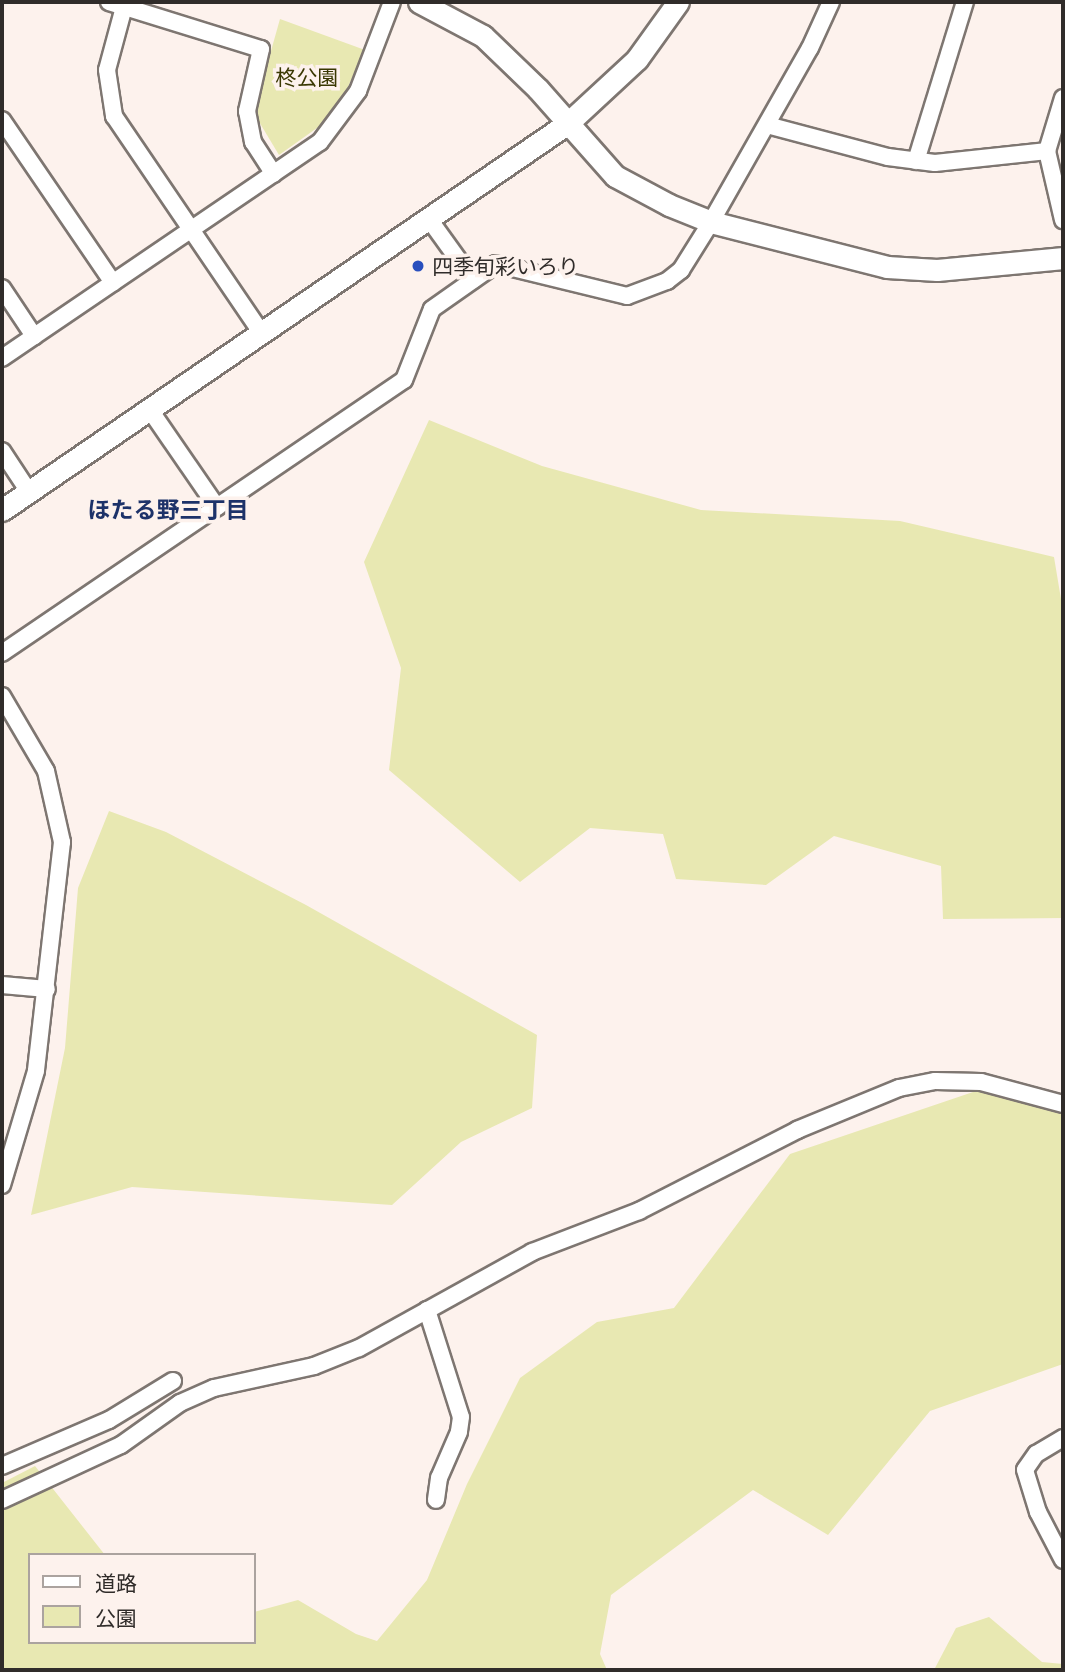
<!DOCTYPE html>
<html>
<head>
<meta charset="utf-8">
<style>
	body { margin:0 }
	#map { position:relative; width:1065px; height:1672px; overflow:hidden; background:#fdf2ed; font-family:Barlow,"Noto Sans JP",sans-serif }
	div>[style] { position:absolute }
	.green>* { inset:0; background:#e8e8b2 }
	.roads { filter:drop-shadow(2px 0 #7e7671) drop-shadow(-2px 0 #7e7671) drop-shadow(0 2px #7e7671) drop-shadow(0 -2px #7e7671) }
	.minor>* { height:16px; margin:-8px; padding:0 8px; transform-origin:8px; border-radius:8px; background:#fff }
	.tertiary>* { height:21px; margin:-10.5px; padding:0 10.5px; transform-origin:10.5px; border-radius:10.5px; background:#fff }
	.dots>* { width:19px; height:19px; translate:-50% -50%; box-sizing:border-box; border:4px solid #fdf2ed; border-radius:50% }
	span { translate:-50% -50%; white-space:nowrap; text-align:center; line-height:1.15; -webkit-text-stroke:7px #fdf2ed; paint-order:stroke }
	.park-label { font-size:21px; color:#3a3803 }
	.poi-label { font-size:21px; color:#302c2a }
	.left { translate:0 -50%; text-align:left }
	.neighbourhood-label { font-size:23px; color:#1d3269; font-weight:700 }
	.frame { position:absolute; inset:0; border:4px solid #302c2a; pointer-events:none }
	.legend { position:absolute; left:28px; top:1553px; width:228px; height:91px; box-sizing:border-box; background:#fdf2ed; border:2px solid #aba39f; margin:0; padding:9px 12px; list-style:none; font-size:21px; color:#302c2a }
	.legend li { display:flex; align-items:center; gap:14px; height:35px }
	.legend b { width:35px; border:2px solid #aba39f }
</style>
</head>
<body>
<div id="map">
	<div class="green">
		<div style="clip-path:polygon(280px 19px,365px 50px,341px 102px,324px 123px,279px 155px,258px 120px,256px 104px)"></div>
		<div style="clip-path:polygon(429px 420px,542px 466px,701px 510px,900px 521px,1054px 557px,1063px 611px,1063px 918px,943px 919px,941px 866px,834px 836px,766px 885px,676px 879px,663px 834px,590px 828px,520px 882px,389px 770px,401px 668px,364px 562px)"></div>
		<div style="clip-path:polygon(109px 811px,166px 832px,306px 905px,537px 1035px,532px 1108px,461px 1142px,392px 1205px,132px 1187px,31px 1215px,65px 1048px,78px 888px)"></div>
		<div style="clip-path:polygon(976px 1091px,1063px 1106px,1063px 1364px,930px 1411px,828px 1535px,753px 1490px,611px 1595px,600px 1654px,607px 1670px,2px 1670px,2px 1483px,35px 1466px,105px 1555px,30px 1555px,30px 1642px,254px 1642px,254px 1612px,298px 1600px,356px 1634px,377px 1641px,427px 1580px,467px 1484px,520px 1378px,597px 1322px,674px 1308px,790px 1154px)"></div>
		<div style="clip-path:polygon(989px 1617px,1042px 1662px,1063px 1664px,1063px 1670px,934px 1670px,956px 1628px)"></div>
	</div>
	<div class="roads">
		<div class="minor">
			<div style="left:109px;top:2px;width:159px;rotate:17.2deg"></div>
			<div style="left:261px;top:49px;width:64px;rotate:102.7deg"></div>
			<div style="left:247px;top:111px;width:32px;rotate:79deg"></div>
			<div style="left:253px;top:142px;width:38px;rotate:57deg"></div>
			<div style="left:124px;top:7px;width:65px;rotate:105.1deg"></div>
			<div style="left:107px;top:70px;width:47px;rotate:81.3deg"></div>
			<div style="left:114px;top:116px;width:263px;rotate:55.8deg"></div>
			<div style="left:1063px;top:98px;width:55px;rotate:106.8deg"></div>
			<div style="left:1047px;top:151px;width:71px;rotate:76.9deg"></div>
			<div style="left:2px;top:120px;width:197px;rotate:55.7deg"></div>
			<div style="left:767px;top:125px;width:125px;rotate:14.8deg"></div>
			<div style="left:888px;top:157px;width:47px;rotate:7.3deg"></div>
			<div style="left:935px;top:163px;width:113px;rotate:-6.1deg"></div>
			<div style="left:916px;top:161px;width:166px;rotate:-72.9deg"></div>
			<div style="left:429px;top:219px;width:75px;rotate:54.2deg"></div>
			<div style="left:2px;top:288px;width:58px;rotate:56.3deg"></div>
			<div style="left:2px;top:358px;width:384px;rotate:-34.2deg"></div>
			<div style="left:320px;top:142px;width:64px;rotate:-53.3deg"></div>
			<div style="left:358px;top:91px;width:95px;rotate:-69.1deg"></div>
			<div style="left:150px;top:410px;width:118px;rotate:55.4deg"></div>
			<div style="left:2px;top:451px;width:49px;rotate:56.6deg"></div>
			<div style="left:2px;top:653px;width:486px;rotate:-34.2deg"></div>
			<div style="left:404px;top:380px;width:76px;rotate:-68.5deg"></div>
			<div style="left:432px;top:309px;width:78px;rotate:-35.1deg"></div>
			<div style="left:496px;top:264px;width:135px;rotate:13.7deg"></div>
			<div style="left:627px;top:296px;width:43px;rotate:-20.6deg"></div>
			<div style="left:667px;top:281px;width:18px;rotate:-38deg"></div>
			<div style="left:681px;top:270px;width:57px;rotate:-58deg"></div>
			<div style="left:711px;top:222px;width:200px;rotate:-60.4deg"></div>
			<div style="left:810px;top:48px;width:51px;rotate:-65.5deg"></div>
			<div style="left:2px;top:696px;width:87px;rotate:59.6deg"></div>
			<div style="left:46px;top:771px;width:73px;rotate:77.3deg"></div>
			<div style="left:62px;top:842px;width:230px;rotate:96.5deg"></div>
			<div style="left:36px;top:1071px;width:119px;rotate:106.6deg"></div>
			<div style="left:2px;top:985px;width:45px;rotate:5.1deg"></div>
			<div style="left:427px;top:1310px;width:112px;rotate:72.4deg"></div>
			<div style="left:461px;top:1417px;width:15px;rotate:98deg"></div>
			<div style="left:459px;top:1432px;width:50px;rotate:113.5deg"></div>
			<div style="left:439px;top:1478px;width:22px;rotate:98deg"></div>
			<div style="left:1063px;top:1438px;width:31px;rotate:149deg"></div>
			<div style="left:1036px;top:1454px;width:19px;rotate:125deg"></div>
			<div style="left:1025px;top:1470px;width:44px;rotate:72.8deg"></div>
			<div style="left:1038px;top:1512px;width:54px;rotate:62.5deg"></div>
			<div style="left:2px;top:1466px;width:116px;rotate:-23.3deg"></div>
			<div style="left:109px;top:1420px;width:75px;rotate:-31.4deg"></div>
			<div style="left:2px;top:1500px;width:131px;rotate:-24.8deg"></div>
			<div style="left:121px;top:1445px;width:72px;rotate:-35.4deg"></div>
			<div style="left:180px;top:1403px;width:37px;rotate:-24deg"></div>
			<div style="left:214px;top:1388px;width:102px;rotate:-12.4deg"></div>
			<div style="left:314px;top:1366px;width:48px;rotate:-21.8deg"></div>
			<div style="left:359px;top:1348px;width:198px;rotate:-29deg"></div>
			<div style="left:532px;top:1252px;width:115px;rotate:-21deg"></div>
			<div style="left:639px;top:1211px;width:178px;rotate:-27.1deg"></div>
			<div style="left:797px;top:1130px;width:110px;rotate:-22.4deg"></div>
			<div style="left:899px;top:1088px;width:37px;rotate:-11deg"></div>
			<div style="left:935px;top:1081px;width:46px;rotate:1.2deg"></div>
			<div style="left:981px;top:1082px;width:85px;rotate:15deg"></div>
		</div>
		<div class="tertiary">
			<div style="left:419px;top:2px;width:72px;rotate:28deg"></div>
			<div style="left:483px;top:36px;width:76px;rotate:43.9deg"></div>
			<div style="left:538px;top:89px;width:116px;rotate:48.5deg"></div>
			<div style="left:615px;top:176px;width:61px;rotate:28.2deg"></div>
			<div style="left:669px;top:205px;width:45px;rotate:22deg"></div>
			<div style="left:711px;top:222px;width:182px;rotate:14.3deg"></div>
			<div style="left:887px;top:267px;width:50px;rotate:3.4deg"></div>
			<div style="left:937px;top:270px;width:127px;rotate:-5.4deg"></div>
			<div style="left:2px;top:510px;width:686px;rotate:-34.36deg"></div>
			<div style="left:568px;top:123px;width:94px;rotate:-42.8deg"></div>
			<div style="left:637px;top:59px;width:70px;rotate:-54.3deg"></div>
		</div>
	</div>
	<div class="dots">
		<div style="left:418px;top:266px;background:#294fbe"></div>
	</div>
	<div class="park-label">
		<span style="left:307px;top:77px">柊公園</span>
	</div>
	<div class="poi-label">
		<span class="left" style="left:432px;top:266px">四季旬彩いろり</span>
	</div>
	<div class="neighbourhood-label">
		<span style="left:168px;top:509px">ほたる野三丁目</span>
	</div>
	<div class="frame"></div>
	<ul class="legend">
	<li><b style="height:9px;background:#fff"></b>道路</li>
	<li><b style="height:19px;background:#e8e8b2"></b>公園</li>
	</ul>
</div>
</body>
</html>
